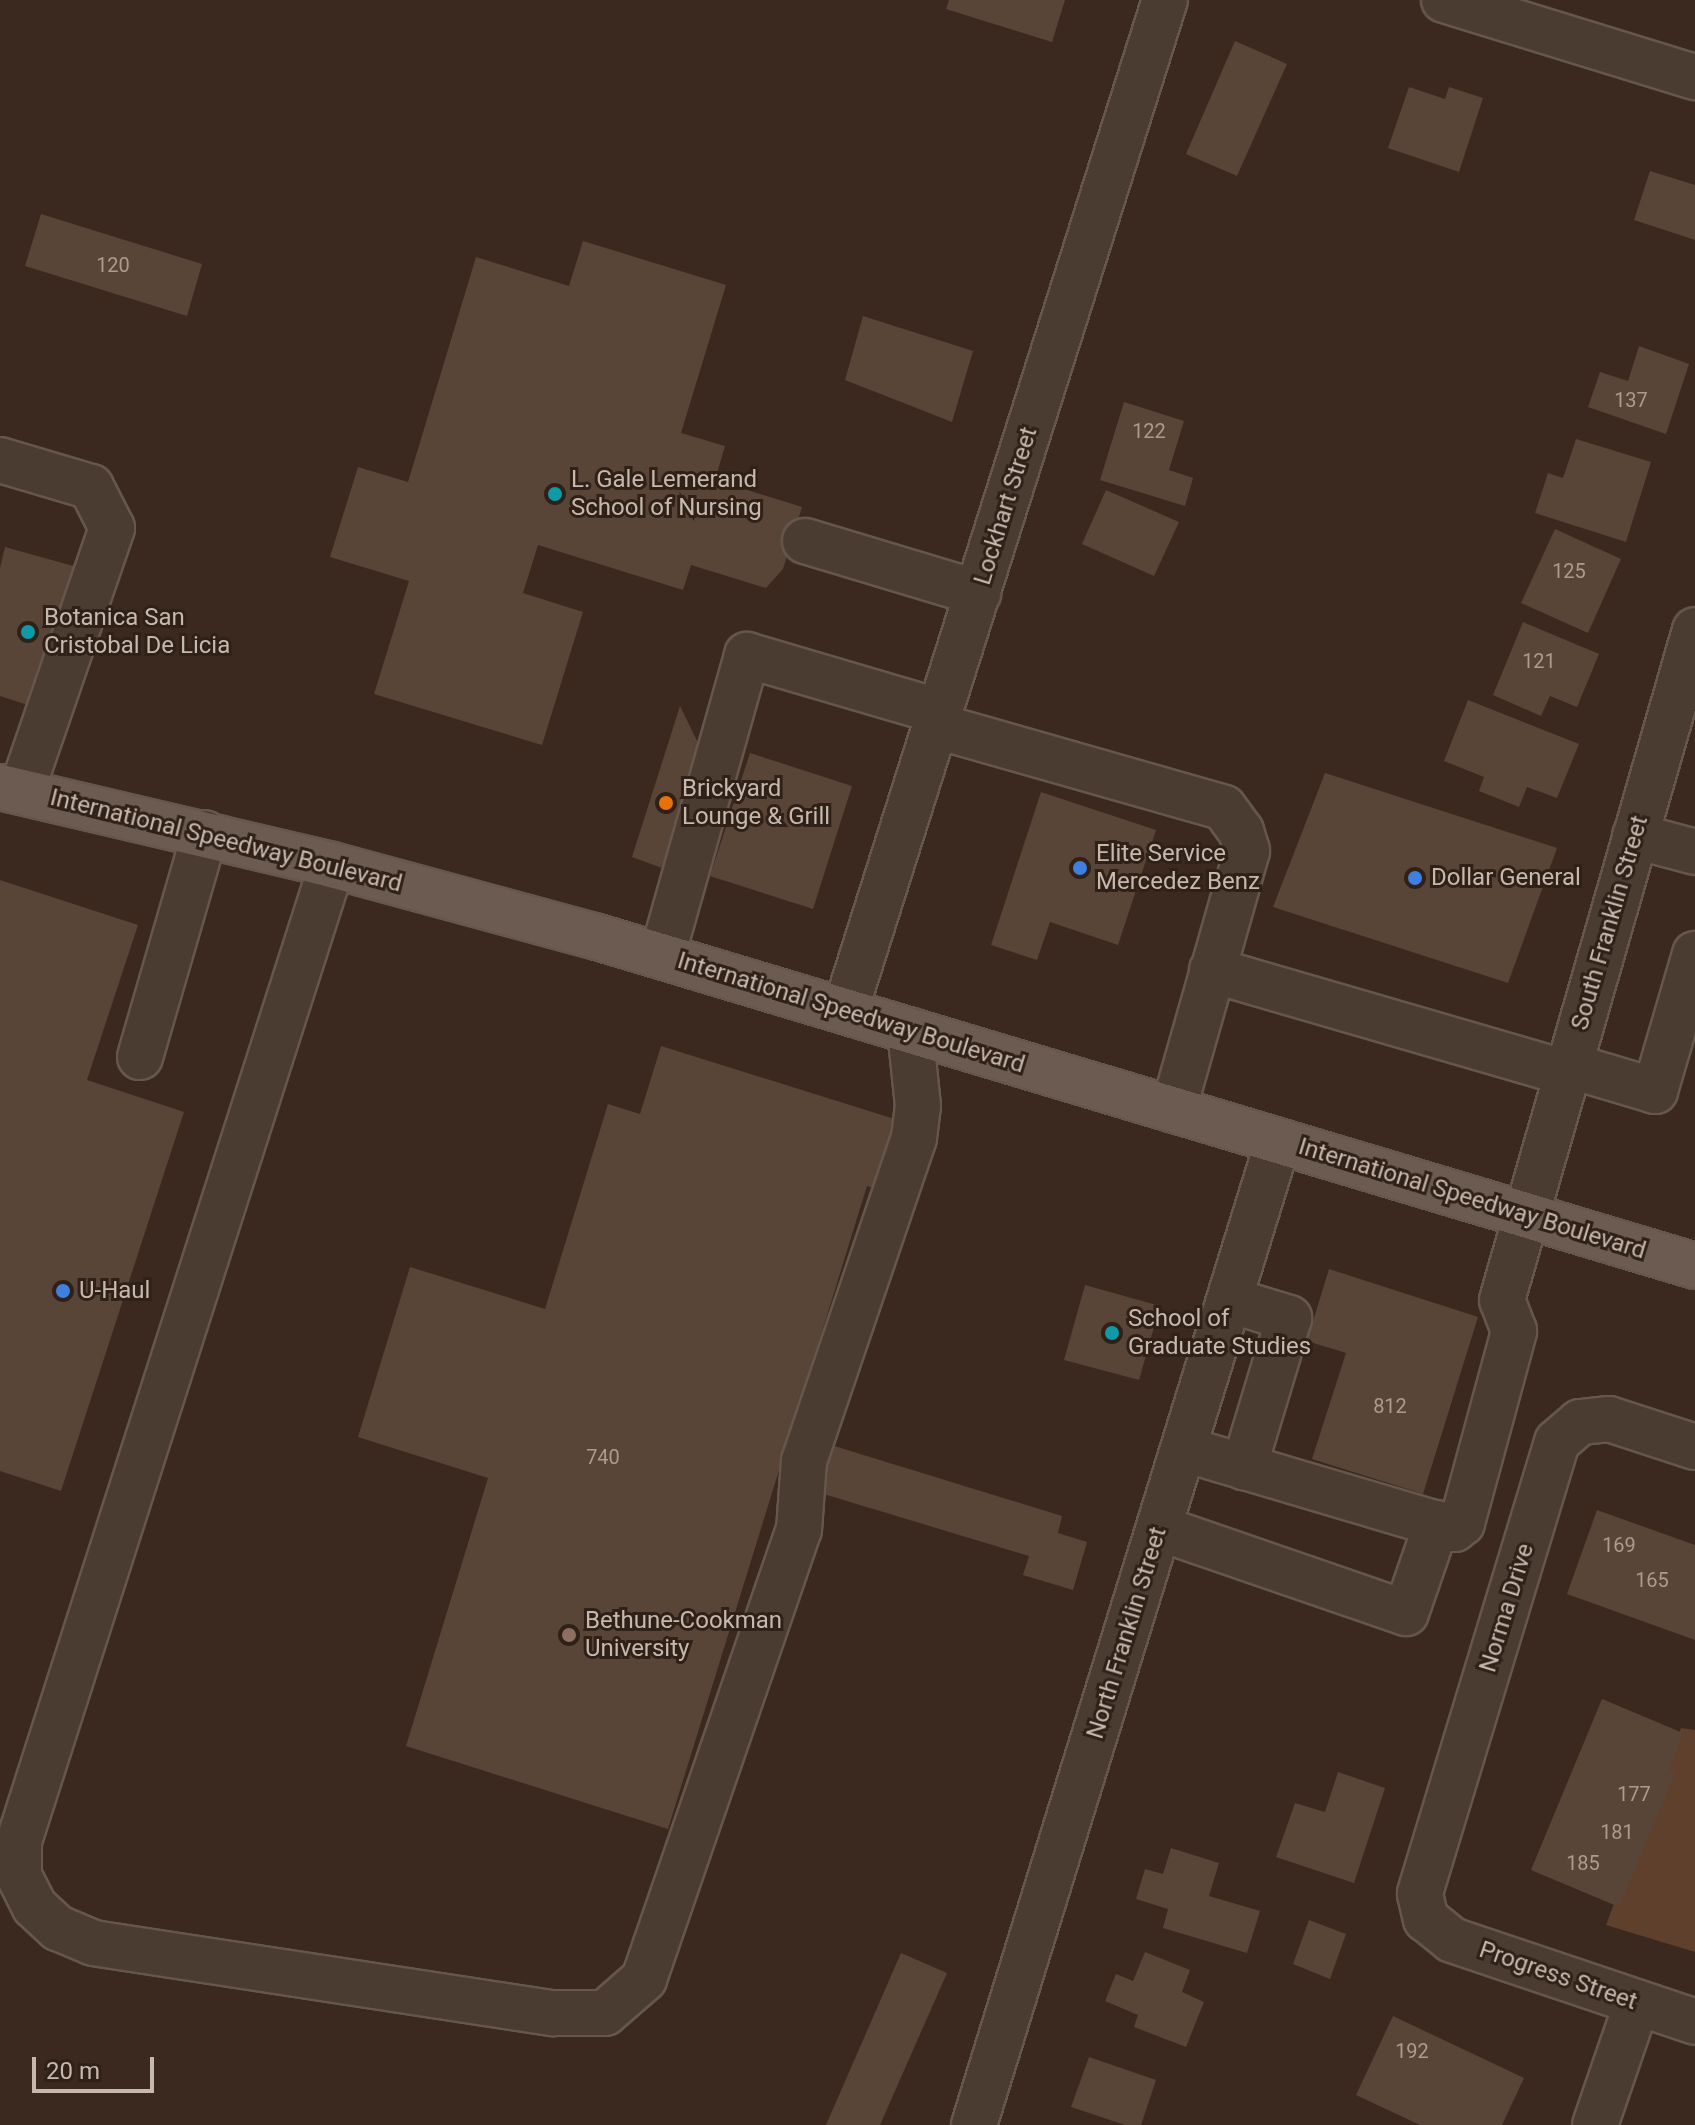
<!DOCTYPE html>
<html>
<head>
<meta charset="utf-8">
<style>
	body { margin:0 }
	#map { position:relative; width:1695px; height:2125px; overflow:hidden; background:#3b291f; font-family:Roboto,sans-serif }
	div>[style] { position:absolute }
	.water>* { inset:0; background:#5f402d }
	.building>* { inset:0; background:#594438 }
	.roads { filter:drop-shadow(2px 0 #65574d) drop-shadow(-2px 0 #65574d) drop-shadow(0 2px #65574d) drop-shadow(0 -2px #65574d) }
	.minor>* { height:44px; margin:-22px; padding:0 22px; transform-origin:22px; border-radius:22px; background:#4b3c32 }
	.major>* { height:44px; margin:-22px; padding:0 22px; transform-origin:22px; border-radius:22px; background:#6b5b50 }
	.dots>* { width:22px; height:22px; translate:-50% -50%; box-sizing:border-box; border:4px solid #2f2118; border-radius:50% }
	span { translate:-50% -50%; white-space:nowrap; text-align:center; line-height:1.15; -webkit-text-stroke:6px #2f2118; paint-order:stroke }
	.number-label { font-size:20px; color:#ac9b90 }
	.number-label span { -webkit-text-stroke-width:0 }
	.poi-label { font-size:24px; color:#c7b8ad }
	.left { translate:0 -50%; text-align:left }
	.street-label { font-size:24px; color:#c7b8ad }
	.scale { position:absolute; left:32px; top:2057px; width:122px; height:36px; box-sizing:border-box; border:4px solid #c7b8ad; border-top:0; padding-left:10px; font-size:24px; line-height:28px; white-space:nowrap; color:#c7b8ad; -webkit-text-stroke:6px #2f2118; paint-order:stroke }
</style>
</head>
<body>
<div id="map">
	<div class="water">
		<div style="clip-path:polygon(1681px 1728px,1695px 1730px,1695px 1952px,1606px 1925px)"></div>
	</div>
	<div class="building">
		<div style="clip-path:polygon(949px 0,1065px 0,1052px 42px,946px 9px)"></div>
		<div style="clip-path:polygon(1235px 41px,1287px 64px,1237px 176px,1186px 154px)"></div>
		<div style="clip-path:polygon(1409px 87px,1445px 99px,1449px 87px,1483px 98px,1459px 172px,1388px 148px)"></div>
		<div style="clip-path:polygon(1650px 171px,1695px 185px,1695px 240px,1634px 220px)"></div>
		<div style="clip-path:polygon(41px 214px,202px 264px,187px 316px,25px 266px)"></div>
		<div style="clip-path:polygon(583px 241px,726px 285px,681px 433px,725px 446px,715px 480px,802px 507px,783px 569px,766px 588px,691px 565px,683px 590px,538px 545px,523px 593px,583px 612px,542px 745px,374px 694px,409px 581px,330px 557px,358px 467px,408px 482px,476px 257px,569px 286px)"></div>
		<div style="clip-path:polygon(863px 316px,973px 351px,952px 422px,845px 380px)"></div>
		<div style="clip-path:polygon(1639px 346px,1689px 364px,1666px 434px,1588px 407px,1600px 372px,1628px 381px)"></div>
		<div style="clip-path:polygon(1124px 402px,1184px 421px,1169px 470px,1193px 478px,1185px 506px,1100px 480px)"></div>
		<div style="clip-path:polygon(1576px 439px,1651px 462px,1626px 542px,1535px 513px,1548px 473px,1563px 478px)"></div>
		<div style="clip-path:polygon(1106px 490px,1179px 522px,1154px 576px,1082px 544px)"></div>
		<div style="clip-path:polygon(1555px 529px,1621px 559px,1588px 633px,1521px 603px)"></div>
		<div style="clip-path:polygon(5px 547px,77px 567px,31px 706px,0 696px,0 568px)"></div>
		<div style="clip-path:polygon(1523px 622px,1599px 654px,1577px 707px,1550px 696px,1541px 716px,1493px 695px)"></div>
		<div style="clip-path:polygon(1468px 700px,1579px 744px,1557px 798px,1527px 787px,1519px 807px,1479px 791px,1484px 777px,1444px 761px)"></div>
		<div style="clip-path:polygon(680px 706px,701px 749px,662px 868px,632px 857px)"></div>
		<div style="clip-path:polygon(750px 753px,852px 786px,813px 909px,710px 876px)"></div>
		<div style="clip-path:polygon(1325px 773px,1557px 848px,1508px 983px,1273px 907px)"></div>
		<div style="clip-path:polygon(1041px 792px,1156px 830px,1118px 945px,1050px 922px,1037px 960px,991px 945px)"></div>
		<div style="clip-path:polygon(0 880px,138px 925px,87px 1080px,184px 1112px,61px 1491px,0 1471px)"></div>
		<div style="clip-path:polygon(661px 1046px,901px 1121px,879px 1190px,867px 1186px,668px 1829px,406px 1746px,488px 1478px,358px 1437px,410px 1267px,545px 1309px,608px 1104px,640px 1114px)"></div>
		<div style="clip-path:polygon(1329px 1269px,1478px 1317px,1423px 1494px,1312px 1459px,1346px 1353px,1307px 1341px)"></div>
		<div style="clip-path:polygon(1085px 1285px,1160px 1306px,1139px 1380px,1064px 1360px)"></div>
		<div style="clip-path:polygon(831px 1445px,1062px 1516px,1058px 1533px,1087px 1542px,1073px 1590px,1023px 1575px,1029px 1556px,817px 1492px)"></div>
		<div style="clip-path:polygon(1597px 1510px,1695px 1545px,1695px 1640px,1567px 1594px)"></div>
		<div style="clip-path:polygon(1602px 1699px,1683px 1733px,1669px 1770px,1675px 1773px,1619px 1907px,1531px 1870px)"></div>
		<div style="clip-path:polygon(1338px 1772px,1385px 1788px,1354px 1883px,1276px 1857px,1295px 1803px,1325px 1812px)"></div>
		<div style="clip-path:polygon(1171px 1848px,1219px 1863px,1209px 1896px,1260px 1911px,1247px 1953px,1163px 1928px,1168px 1909px,1136px 1899px,1145px 1869px,1163px 1874px)"></div>
		<div style="clip-path:polygon(1309px 1920px,1346px 1934px,1330px 1979px,1293px 1964px)"></div>
		<div style="clip-path:polygon(1145px 1952px,1190px 1970px,1182px 1992px,1204px 2002px,1186px 2047px,1134px 2027px,1138px 2015px,1105px 2001px,1116px 1974px,1133px 1981px)"></div>
		<div style="clip-path:polygon(901px 1953px,947px 1973px,880px 2125px,826px 2125px)"></div>
		<div style="clip-path:polygon(1393px 2016px,1524px 2078px,1502px 2125px,1420px 2125px,1356px 2095px)"></div>
		<div style="clip-path:polygon(1089px 2057px,1156px 2080px,1141px 2125px,1125px 2125px,1071px 2107px)"></div>
	</div>
	<div class="roads">
		<div class="minor">
			<div style="left:1444px;top:0;width:263px;rotate:17.1deg"></div>
			<div style="left:0;top:460px;width:95px;rotate:16.5deg"></div>
			<div style="left:91px;top:487px;width:46px;rotate:62.9deg"></div>
			<div style="left:112px;top:528px;width:279px;rotate:109deg"></div>
			<div style="left:805px;top:541px;width:181px;rotate:16.7deg"></div>
			<div style="left:937px;top:726px;width:298px;rotate:15.9deg"></div>
			<div style="left:1224px;top:808px;width:29px;rotate:54deg"></div>
			<div style="left:1241px;top:831px;width:21px;rotate:73deg"></div>
			<div style="left:1247px;top:851px;width:269px;rotate:105.9deg"></div>
			<div style="left:1635px;top:836px;width:62px;rotate:14.9deg"></div>
			<div style="left:332px;top:865px;width:1025px;rotate:107.78deg"></div>
			<div style="left:19px;top:1841px;width:35px;rotate:90deg"></div>
			<div style="left:19px;top:1876px;width:34px;rotate:63deg"></div>
			<div style="left:34px;top:1906px;width:33px;rotate:43deg"></div>
			<div style="left:58px;top:1928px;width:38px;rotate:23deg"></div>
			<div style="left:93px;top:1943px;width:465px;rotate:8.7deg"></div>
			<div style="left:553px;top:2013px;width:52px"></div>
			<div style="left:605px;top:2013px;width:52px;rotate:-41.1deg"></div>
			<div style="left:644px;top:1979px;width:475px;rotate:-71deg"></div>
			<div style="left:799px;top:1530px;width:69px;rotate:-85.9deg"></div>
			<div style="left:804px;top:1461px;width:341px;rotate:-71.2deg"></div>
			<div style="left:914px;top:1138px;width:32px;rotate:-83deg"></div>
			<div style="left:918px;top:1106px;width:76px;rotate:-96deg"></div>
			<div style="left:662px;top:956px;width:313px;rotate:-74.2deg"></div>
			<div style="left:747px;top:655px;width:202px;rotate:16.4deg"></div>
			<div style="left:1212px;top:970px;width:369px;rotate:16.2deg"></div>
			<div style="left:845px;top:1011px;width:1060px;rotate:-72.44deg"></div>
			<div style="left:140px;top:1057px;width:233px;rotate:-73.8deg"></div>
			<div style="left:1568px;top:1065px;width:91px;rotate:16.6deg"></div>
			<div style="left:1655px;top:1091px;width:143px;rotate:-73.7deg"></div>
			<div style="left:1230px;top:1300px;width:62px;rotate:17deg"></div>
			<div style="left:1289px;top:1318px;width:156px;rotate:106.8deg"></div>
			<div style="left:1695px;top:1447px;width:90px;rotate:-162deg"></div>
			<div style="left:1609px;top:1419px;width:29px;rotate:174deg"></div>
			<div style="left:1580px;top:1422px;width:30px;rotate:139deg"></div>
			<div style="left:1557px;top:1442px;width:472px;rotate:106.9deg"></div>
			<div style="left:1420px;top:1894px;width:26px;rotate:77deg"></div>
			<div style="left:1426px;top:1919px;width:33px;rotate:39deg"></div>
			<div style="left:1452px;top:1940px;width:256px;rotate:18.6deg"></div>
			<div style="left:1184px;top:1449px;width:282px;rotate:16.5deg"></div>
			<div style="left:1454px;top:1529px;width:10px;rotate:-37deg"></div>
			<div style="left:1462px;top:1523px;width:199px;rotate:-74.8deg"></div>
			<div style="left:1514px;top:1331px;width:33px;rotate:-111deg"></div>
			<div style="left:1502px;top:1300px;width:697px;rotate:-73.93deg"></div>
			<div style="left:1159px;top:1528px;width:261px;rotate:19deg"></div>
			<div style="left:1406px;top:1613px;width:95px;rotate:-71deg"></div>
			<div style="left:974px;top:2125px;width:1029px;rotate:-72.82deg"></div>
			<div style="left:1595px;top:2125px;width:129px;rotate:-71deg"></div>
		</div>
		<div class="major">
			<div style="left:0;top:787px;width:341px;rotate:13.2deg"></div>
			<div style="left:332px;top:865px;width:271px;rotate:15.2deg"></div>
			<div style="left:594px;top:936px;width:1149px;rotate:16.68deg"></div>
		</div>
	</div>
	<div class="dots">
		<div style="left:555px;top:494px;background:#0f9aa8"></div>
		<div style="left:28px;top:632px;background:#0f9aa8"></div>
		<div style="left:666px;top:803px;background:#e8710a"></div>
		<div style="left:1080px;top:868px;background:#3f7fe0"></div>
		<div style="left:1415px;top:878px;background:#3f7fe0"></div>
		<div style="left:63px;top:1291px;background:#3f7fe0"></div>
		<div style="left:1112px;top:1333px;background:#0f9aa8"></div>
		<div style="left:569px;top:1635px;background:#8d6e63"></div>
	</div>
	<div class="number-label">
		<span style="left:113px;top:265px">120</span>
		<span style="left:1631px;top:400px">137</span>
		<span style="left:1149px;top:431px">122</span>
		<span style="left:1569px;top:571px">125</span>
		<span style="left:1539px;top:661px">121</span>
		<span style="left:1390px;top:1406px">812</span>
		<span style="left:603px;top:1457px">740</span>
		<span style="left:1619px;top:1545px">169</span>
		<span style="left:1652px;top:1580px">165</span>
		<span style="left:1634px;top:1794px">177</span>
		<span style="left:1617px;top:1832px">181</span>
		<span style="left:1583px;top:1863px">185</span>
		<span style="left:1412px;top:2051px">192</span>
	</div>
	<div class="poi-label">
		<span class="left" style="left:571px;top:494px">L. Gale Lemerand<br>School of Nursing</span>
		<span class="left" style="left:44px;top:632px">Botanica San<br>Cristobal De Licia</span>
		<span class="left" style="left:682px;top:803px">Brickyard<br>Lounge &amp; Grill</span>
		<span class="left" style="left:1096px;top:868px">Elite Service<br>Mercedez Benz</span>
		<span class="left" style="left:1431px;top:878px">Dollar General</span>
		<span class="left" style="left:79px;top:1291px">U-Haul</span>
		<span class="left" style="left:1128px;top:1333px">School of<br>Graduate Studies</span>
		<span class="left" style="left:585px;top:1635px">Bethune-Cookman<br>University</span>
	</div>
	<div class="street-label">
		<span style="left:1006px;top:506px;rotate:-73deg">Lockhart Street</span>
		<span style="left:226px;top:841px;rotate:14deg">International Speedway Boulevard</span>
		<span style="left:1610px;top:923px;rotate:-74deg">South Franklin Street</span>
		<span style="left:851px;top:1013px;rotate:17deg">International Speedway Boulevard</span>
		<span style="left:1472px;top:1199px;rotate:17deg">International Speedway Boulevard</span>
		<span style="left:1507px;top:1608px;rotate:-73deg">Norma Drive</span>
		<span style="left:1127px;top:1633px;rotate:-73deg">North Franklin Street</span>
		<span style="left:1558px;top:1976px;rotate:19deg">Progress Street</span>
	</div>
	<div class="scale">20 m</div>
</div>
</body>
</html>
